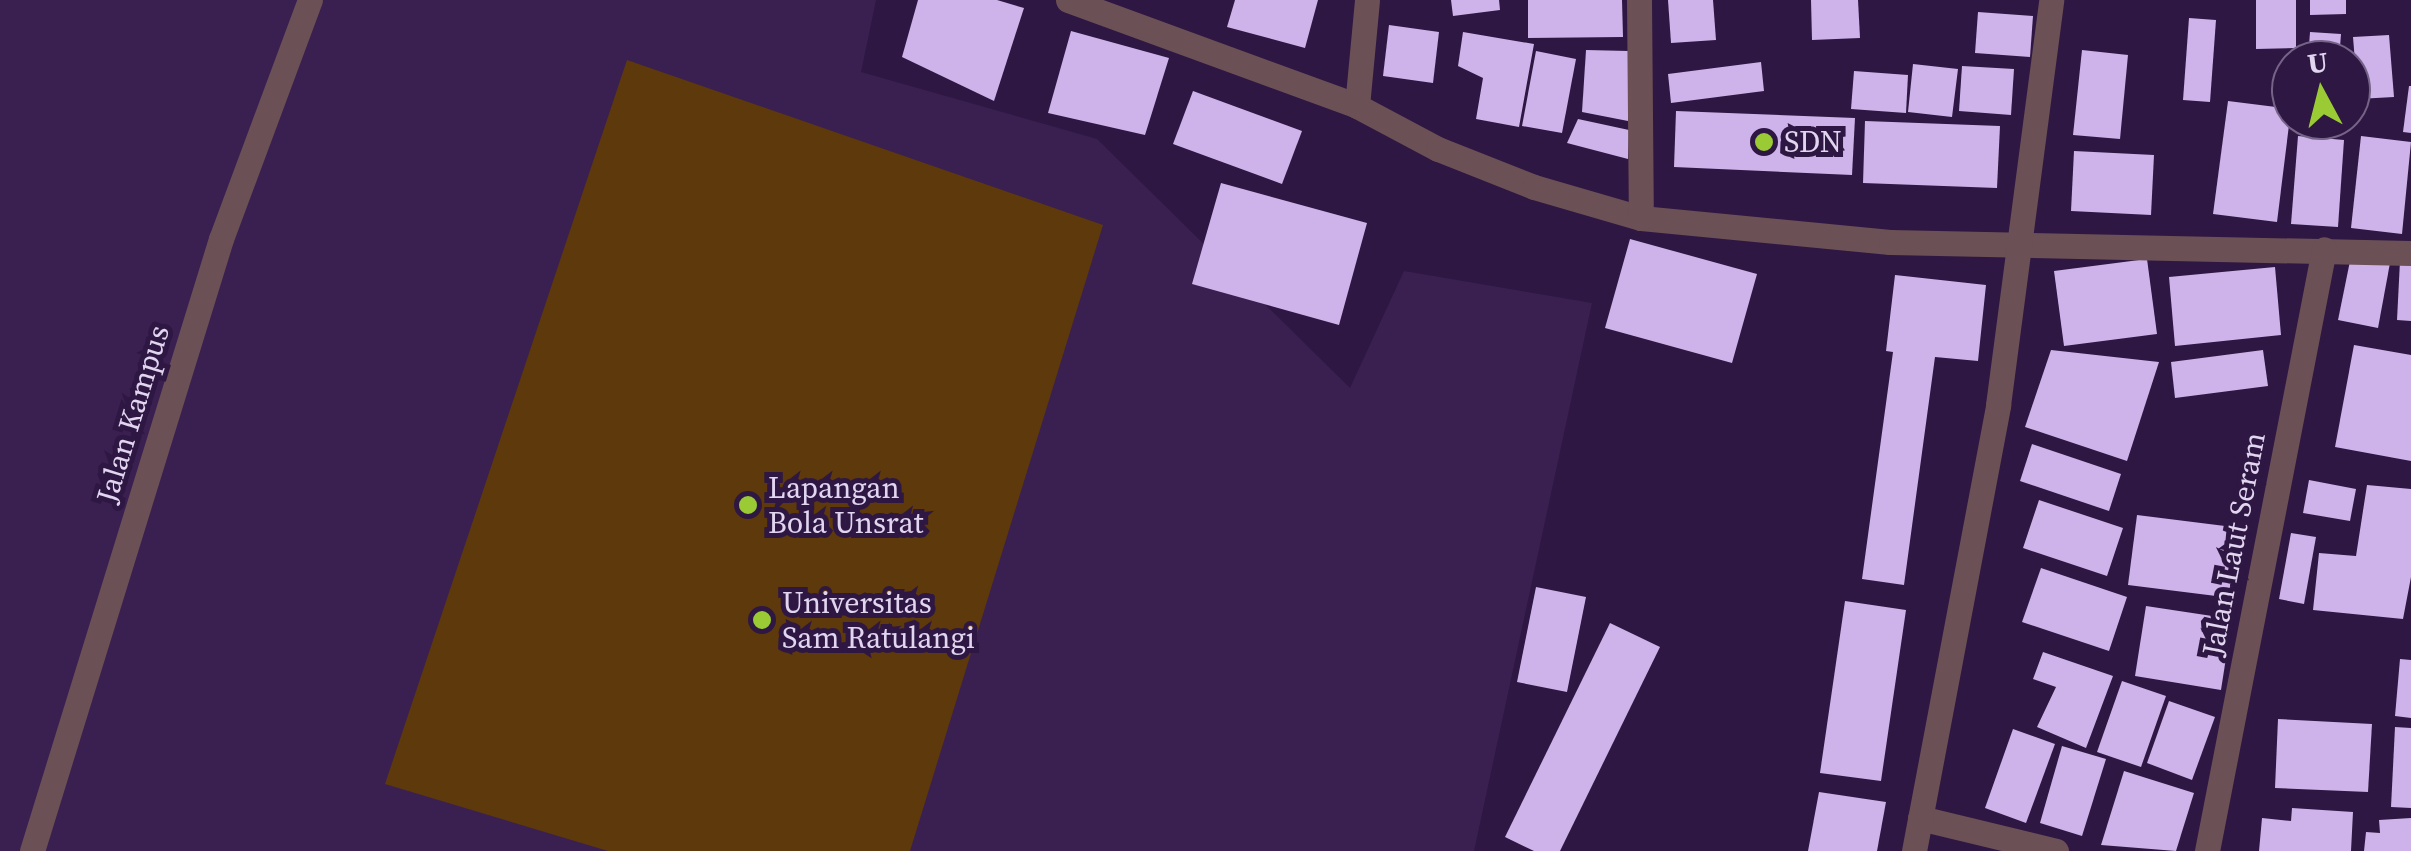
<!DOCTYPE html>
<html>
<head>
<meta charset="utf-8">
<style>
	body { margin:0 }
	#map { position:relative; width:2411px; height:851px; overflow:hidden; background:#2e1742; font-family:"Source Serif 4",serif }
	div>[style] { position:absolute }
	.built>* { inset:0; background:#3a2050 }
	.green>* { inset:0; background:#5d390c }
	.building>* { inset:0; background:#cdb3e9 }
	.minor>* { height:25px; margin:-12.5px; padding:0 12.5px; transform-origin:12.5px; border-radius:12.5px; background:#6b5055 }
	.tertiary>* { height:25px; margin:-12.5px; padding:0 12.5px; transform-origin:12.5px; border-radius:12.5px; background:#6b5055 }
	.dots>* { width:28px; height:28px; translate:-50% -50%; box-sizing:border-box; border:5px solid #2e1742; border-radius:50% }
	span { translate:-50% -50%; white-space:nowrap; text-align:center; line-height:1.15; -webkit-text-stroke:10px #2e1742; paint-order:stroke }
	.poi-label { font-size:30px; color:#e1d5f0 }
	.left { translate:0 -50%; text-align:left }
	.street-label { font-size:30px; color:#e1d5f0 }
	.north { position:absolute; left:2271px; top:40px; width:100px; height:100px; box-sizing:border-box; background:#2e1742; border:2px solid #766388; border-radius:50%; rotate:353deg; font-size:28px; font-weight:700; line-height:40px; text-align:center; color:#e1d5f0 }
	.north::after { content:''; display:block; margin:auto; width:35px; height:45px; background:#9acb34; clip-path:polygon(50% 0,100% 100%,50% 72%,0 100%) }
</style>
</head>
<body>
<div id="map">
	<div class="built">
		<div style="clip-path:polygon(0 0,876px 0,861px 72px,1097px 139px,1350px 388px,1404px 271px,1592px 303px,1474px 851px,0 851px)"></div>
	</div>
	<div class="green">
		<div style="clip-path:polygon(627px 60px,1103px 225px,910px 851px,608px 851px,385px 784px)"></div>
	</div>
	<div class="building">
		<div style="clip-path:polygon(918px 0,997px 0,1024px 8px,994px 101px,902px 57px)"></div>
		<div style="clip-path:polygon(1235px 0,1318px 0,1305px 48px,1227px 27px)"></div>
		<div style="clip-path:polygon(1451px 0,1499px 0,1500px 10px,1453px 16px)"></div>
		<div style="clip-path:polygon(1528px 0,1622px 0,1623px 37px,1528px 38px)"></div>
		<div style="clip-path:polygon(1668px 0,1713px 0,1716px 40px,1671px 43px)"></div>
		<div style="clip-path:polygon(1811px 0,1858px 0,1860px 38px,1812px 40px)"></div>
		<div style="clip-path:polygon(2256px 0,2296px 0,2296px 48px,2256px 49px)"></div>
		<div style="clip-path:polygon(2310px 0,2346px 0,2346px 14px,2310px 15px)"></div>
		<div style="clip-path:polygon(1978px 12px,2033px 16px,2030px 57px,1975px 53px)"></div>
		<div style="clip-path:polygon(2189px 18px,2216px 20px,2210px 102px,2183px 100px)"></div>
		<div style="clip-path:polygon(1389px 25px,1439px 32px,1433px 83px,1383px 76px)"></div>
		<div style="clip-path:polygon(1071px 31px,1169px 58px,1145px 135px,1048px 113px)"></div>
		<div style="clip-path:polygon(1463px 32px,1534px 44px,1519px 127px,1476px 119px,1483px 78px,1458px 66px)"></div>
		<div style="clip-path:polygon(2310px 32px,2341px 34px,2339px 60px,2308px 60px)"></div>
		<div style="clip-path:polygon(2389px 35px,2394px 97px,2358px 99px,2353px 37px)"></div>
		<div style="clip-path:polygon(1586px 50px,1629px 51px,1628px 121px,1582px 112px)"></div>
		<div style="clip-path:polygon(2082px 50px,2128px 55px,2120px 139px,2073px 135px)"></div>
		<div style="clip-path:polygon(1536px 51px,1576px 59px,1562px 133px,1522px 126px)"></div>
		<div style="clip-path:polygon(1761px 62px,1764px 91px,1671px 103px,1668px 74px)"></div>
		<div style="clip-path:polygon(1913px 64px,1958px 69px,1952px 117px,1908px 112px)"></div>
		<div style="clip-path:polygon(1962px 66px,2014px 69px,2011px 115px,1959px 111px)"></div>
		<div style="clip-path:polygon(1854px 71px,1908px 75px,1906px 113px,1851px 109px)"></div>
		<div style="clip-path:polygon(2409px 86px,2411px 86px,2411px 133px,2403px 132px)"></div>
		<div style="clip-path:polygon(1193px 91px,1302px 131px,1282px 184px,1173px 144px)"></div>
		<div style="clip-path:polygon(2228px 101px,2291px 109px,2277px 222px,2213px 214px)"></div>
		<div style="clip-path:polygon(1676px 111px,1855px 118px,1852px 175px,1674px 167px)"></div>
		<div style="clip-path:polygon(1578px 119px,1629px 130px,1628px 159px,1567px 143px)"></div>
		<div style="clip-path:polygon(1865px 121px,2000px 126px,1997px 188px,1863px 183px)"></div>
		<div style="clip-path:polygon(2298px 136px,2344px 140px,2338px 227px,2291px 224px)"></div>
		<div style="clip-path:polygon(2361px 136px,2411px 142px,2402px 234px,2351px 228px)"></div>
		<div style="clip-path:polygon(2074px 151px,2154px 155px,2151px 215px,2071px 211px)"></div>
		<div style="clip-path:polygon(1221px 183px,1367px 223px,1339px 325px,1192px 284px)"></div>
		<div style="clip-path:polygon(1630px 239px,1757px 274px,1732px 363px,1605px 328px)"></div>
		<div style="clip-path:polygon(2351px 256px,2390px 263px,2378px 328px,2338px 320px)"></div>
		<div style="clip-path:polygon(2147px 259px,2157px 334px,2064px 346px,2054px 271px)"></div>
		<div style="clip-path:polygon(2400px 261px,2411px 261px,2411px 321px,2397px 320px)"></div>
		<div style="clip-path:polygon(2275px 267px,2281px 335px,2175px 346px,2169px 277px)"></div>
		<div style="clip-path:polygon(1895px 275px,1986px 285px,1978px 361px,1935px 357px,1904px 585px,1862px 579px,1893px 352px,1886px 351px)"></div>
		<div style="clip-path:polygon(2354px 345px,2411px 355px,2411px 461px,2335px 447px)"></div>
		<div style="clip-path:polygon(2051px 350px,2159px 362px,2127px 461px,2025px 427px)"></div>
		<div style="clip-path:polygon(2263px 350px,2268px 386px,2175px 398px,2171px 362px)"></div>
		<div style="clip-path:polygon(2032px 444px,2121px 474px,2109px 511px,2020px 481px)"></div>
		<div style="clip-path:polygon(2309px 480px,2356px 489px,2350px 521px,2303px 513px)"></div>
		<div style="clip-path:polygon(2367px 485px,2411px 489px,2411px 577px,2403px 619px,2313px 610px,2319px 553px,2356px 556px)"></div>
		<div style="clip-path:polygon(2039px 500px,2123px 528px,2107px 576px,2023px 548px)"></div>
		<div style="clip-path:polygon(2137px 515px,2241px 528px,2232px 598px,2128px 585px)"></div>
		<div style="clip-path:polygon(2291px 533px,2316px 537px,2304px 604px,2279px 599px)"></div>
		<div style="clip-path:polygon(2041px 568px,2127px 597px,2109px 651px,2022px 622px)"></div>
		<div style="clip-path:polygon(1536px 587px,1586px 597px,1567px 692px,1517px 682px)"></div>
		<div style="clip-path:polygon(1845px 601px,1906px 610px,1881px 781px,1820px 773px)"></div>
		<div style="clip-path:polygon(2146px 606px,2232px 619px,2221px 690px,2135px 676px)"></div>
		<div style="clip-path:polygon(1610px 623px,1660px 647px,1560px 851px,1534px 851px,1505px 837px)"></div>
		<div style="clip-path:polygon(2043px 652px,2113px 676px,2086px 748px,2037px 727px,2056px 687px,2033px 679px)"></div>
		<div style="clip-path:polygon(2400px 659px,2411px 660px,2411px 718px,2395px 716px)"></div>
		<div style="clip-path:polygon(2122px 681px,2166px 696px,2141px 767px,2097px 752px)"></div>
		<div style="clip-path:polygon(2169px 701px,2215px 717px,2192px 780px,2147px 763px)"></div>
		<div style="clip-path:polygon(2278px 719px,2372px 724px,2368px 792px,2275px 788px)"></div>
		<div style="clip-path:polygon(2395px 727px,2411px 728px,2411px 808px,2391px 807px)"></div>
		<div style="clip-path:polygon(2013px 729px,2055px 744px,2026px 823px,1985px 808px)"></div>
		<div style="clip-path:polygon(2062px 746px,2106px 759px,2082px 836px,2040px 823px)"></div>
		<div style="clip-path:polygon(2124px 771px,2194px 793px,2176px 851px,2101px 845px)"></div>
		<div style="clip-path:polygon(1819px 792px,1886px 802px,1877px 851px,1808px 851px)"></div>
		<div style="clip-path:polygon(2292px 808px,2353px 812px,2351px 851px,2259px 851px,2262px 818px,2291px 821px)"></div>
		<div style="clip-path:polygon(2411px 818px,2411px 851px,2364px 851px,2366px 832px,2380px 833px,2379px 820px)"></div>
	</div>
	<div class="minor">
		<div style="left:1068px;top:0;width:308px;rotate:20.1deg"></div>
		<div style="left:1357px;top:106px;width:92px;rotate:28deg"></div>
		<div style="left:1438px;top:149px;width:103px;rotate:21.6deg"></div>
		<div style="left:1534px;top:187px;width:111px;rotate:16.2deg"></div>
		<div style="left:1641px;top:218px;width:250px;rotate:5.5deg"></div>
		<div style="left:1890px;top:242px;width:521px;rotate:1.21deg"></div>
		<div style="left:1639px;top:0;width:218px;rotate:89.5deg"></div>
		<div style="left:1357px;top:106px;width:106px;rotate:-84.6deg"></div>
		<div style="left:1920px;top:818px;width:140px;rotate:13.6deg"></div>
		<div style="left:1914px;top:851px;width:454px;rotate:-79.3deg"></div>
		<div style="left:1998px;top:405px;width:408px;rotate:-82.5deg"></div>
		<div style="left:2207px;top:851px;width:613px;rotate:-79deg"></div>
	</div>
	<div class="tertiary">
		<div style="left:32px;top:851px;width:641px;rotate:-72.84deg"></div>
		<div style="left:221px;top:239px;width:255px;rotate:-69.6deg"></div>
	</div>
	<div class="dots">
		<div style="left:1764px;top:142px;background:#9acb34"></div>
		<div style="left:748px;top:505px;background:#9acb34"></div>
		<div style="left:762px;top:620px;background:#9acb34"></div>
	</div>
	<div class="poi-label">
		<span class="left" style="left:1784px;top:142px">SDN</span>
		<span class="left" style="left:768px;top:505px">Lapangan<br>Bola Unsrat</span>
		<span class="left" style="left:782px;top:620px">Universitas<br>Sam Ratulangi</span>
	</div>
	<div class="street-label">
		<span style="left:133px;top:414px;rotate:-73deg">Jalan Kampus</span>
		<span style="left:2234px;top:544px;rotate:-79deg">Jalan Laut Seram</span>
	</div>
	<div class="north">U</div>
</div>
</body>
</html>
